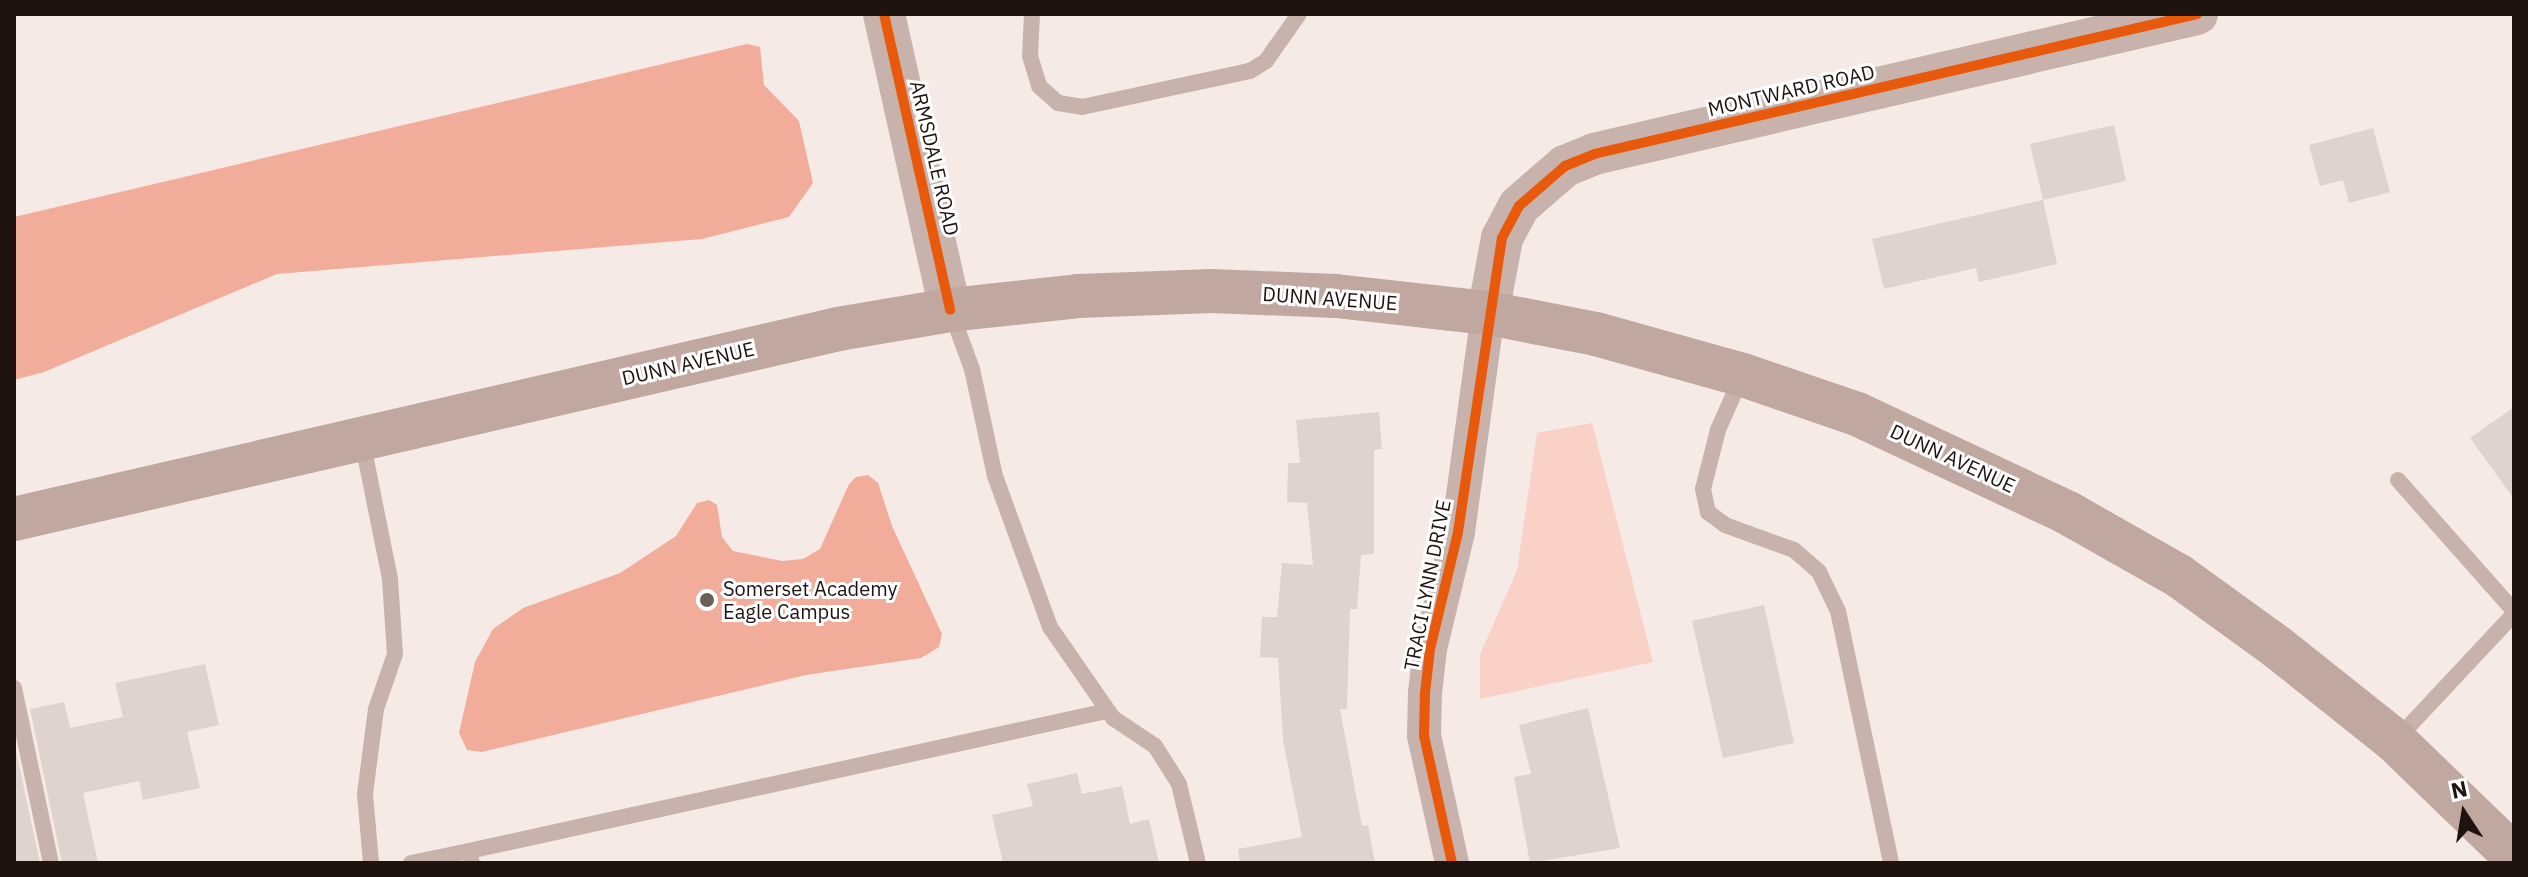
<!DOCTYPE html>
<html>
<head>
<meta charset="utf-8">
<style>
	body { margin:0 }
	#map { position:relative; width:2528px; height:877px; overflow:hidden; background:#f6eae7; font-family:"IBM Plex Sans",sans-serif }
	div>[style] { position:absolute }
	.green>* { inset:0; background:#f9d1c7 }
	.water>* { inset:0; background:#f2ac9a }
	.building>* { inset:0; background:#dfd3d0 }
	.service>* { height:16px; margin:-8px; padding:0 8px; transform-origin:8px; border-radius:8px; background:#c7b2ac }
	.minor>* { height:34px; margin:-17px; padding:0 17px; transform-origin:17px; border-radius:17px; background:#c7b2ac }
	.tertiary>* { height:42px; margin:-21px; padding:0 21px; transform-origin:21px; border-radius:21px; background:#c7b2ac }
	.primary>* { height:44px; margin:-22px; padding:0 22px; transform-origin:22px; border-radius:22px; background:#c0a8a1 }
	.cycleway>* { height:10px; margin:-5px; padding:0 5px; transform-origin:5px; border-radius:5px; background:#e8590c }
	.dots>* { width:22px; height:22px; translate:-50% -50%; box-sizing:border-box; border:4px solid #fff; border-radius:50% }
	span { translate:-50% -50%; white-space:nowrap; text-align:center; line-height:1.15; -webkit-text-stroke:6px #fff; paint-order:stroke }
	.street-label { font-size:20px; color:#1f1310 }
	.poi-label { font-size:20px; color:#1f1310 }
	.left { translate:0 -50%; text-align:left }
	.frame { position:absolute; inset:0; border:16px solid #1f1310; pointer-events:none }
	.north { position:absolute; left:2424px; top:773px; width:80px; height:80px; -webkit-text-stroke:6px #fff; paint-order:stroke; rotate:348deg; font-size:22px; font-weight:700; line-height:32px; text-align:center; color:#1f1310 }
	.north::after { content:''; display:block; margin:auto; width:28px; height:36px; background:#1f1310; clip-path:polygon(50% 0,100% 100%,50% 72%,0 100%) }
</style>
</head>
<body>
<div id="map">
	<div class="green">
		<div style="clip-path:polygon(1592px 423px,1653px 662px,1480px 699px,1480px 655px,1517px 570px,1537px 433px)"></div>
	</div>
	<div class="water">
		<div style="clip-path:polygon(747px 44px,760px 47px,764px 85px,799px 121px,813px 183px,789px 217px,702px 239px,277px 274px,44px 372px,14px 380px,14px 217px)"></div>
		<div style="clip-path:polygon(868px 475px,878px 483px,892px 526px,942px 634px,939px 647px,921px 658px,806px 675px,482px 752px,467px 750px,459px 733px,475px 662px,493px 629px,523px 608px,620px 573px,676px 536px,697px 503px,709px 500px,717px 505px,722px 537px,733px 551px,782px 561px,803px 559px,820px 549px,849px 484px,856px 477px)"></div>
	</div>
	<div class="building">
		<div style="clip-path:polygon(2114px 125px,2126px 181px,2043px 200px,2030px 144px)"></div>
		<div style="clip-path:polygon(2373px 128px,2390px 192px,2349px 203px,2343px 180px,2320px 186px,2309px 145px)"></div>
		<div style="clip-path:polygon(2043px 200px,2057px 264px,1979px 282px,1976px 268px,1884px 289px,1872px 239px)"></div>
		<div style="clip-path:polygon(2514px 407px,2514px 499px,2470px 438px)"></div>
		<div style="clip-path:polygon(1379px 412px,1382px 449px,1374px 450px,1374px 554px,1361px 555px,1357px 609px,1350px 609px,1347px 709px,1340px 709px,1362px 826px,1368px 825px,1375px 863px,1240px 863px,1238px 849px,1302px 837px,1283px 740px,1278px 658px,1260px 657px,1262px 617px,1277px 617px,1282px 563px,1313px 565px,1307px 503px,1287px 502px,1288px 463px,1300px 463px,1296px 420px)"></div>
		<div style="clip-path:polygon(1764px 605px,1794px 743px,1723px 758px,1692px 621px)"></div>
		<div style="clip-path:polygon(205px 664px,219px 725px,187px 732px,200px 788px,143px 800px,139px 781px,83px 793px,98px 863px,62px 863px,30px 709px,64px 702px,70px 728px,123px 717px,115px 683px)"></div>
		<div style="clip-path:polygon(1588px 708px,1620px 848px,1530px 863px,1514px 777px,1531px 774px,1519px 725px)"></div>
		<div style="clip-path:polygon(14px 741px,40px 863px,14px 863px)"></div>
		<div style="clip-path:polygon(1077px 773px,1082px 794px,1122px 786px,1130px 824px,1149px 819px,1159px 863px,1003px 863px,992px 815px,1033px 806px,1027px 784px)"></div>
	</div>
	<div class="service">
		<div style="left:1032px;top:14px;width:42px;rotate:92.7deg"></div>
		<div style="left:1030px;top:56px;width:31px;rotate:73deg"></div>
		<div style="left:1039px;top:86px;width:25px;rotate:42deg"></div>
		<div style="left:1058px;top:103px;width:24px;rotate:9deg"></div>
		<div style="left:1082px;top:107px;width:172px;rotate:-12.1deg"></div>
		<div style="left:1250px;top:71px;width:19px;rotate:-32deg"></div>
		<div style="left:1266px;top:61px;width:57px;rotate:-54.9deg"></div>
		<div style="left:951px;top:312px;width:61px;rotate:69.8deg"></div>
		<div style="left:972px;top:369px;width:109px;rotate:77.9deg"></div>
		<div style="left:995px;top:476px;width:161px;rotate:70deg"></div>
		<div style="left:1050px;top:627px;width:111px;rotate:55.3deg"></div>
		<div style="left:1113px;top:718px;width:50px;rotate:33.7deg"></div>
		<div style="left:1155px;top:746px;width:45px;rotate:57.7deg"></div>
		<div style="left:1179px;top:784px;width:81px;rotate:76.5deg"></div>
		<div style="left:1741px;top:378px;width:57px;rotate:113.9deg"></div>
		<div style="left:1718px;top:430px;width:61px;rotate:104.3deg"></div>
		<div style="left:1703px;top:489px;width:24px;rotate:78deg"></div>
		<div style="left:1708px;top:512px;width:21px;rotate:37deg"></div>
		<div style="left:1725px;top:525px;width:73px;rotate:19.9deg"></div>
		<div style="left:1794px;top:550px;width:33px;rotate:41deg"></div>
		<div style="left:1819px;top:572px;width:43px;rotate:64deg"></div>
		<div style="left:1838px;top:611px;width:258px;rotate:78.1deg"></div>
		<div style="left:362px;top:440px;width:142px;rotate:78.6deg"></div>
		<div style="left:390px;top:579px;width:75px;rotate:86.2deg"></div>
		<div style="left:395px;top:654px;width:58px;rotate:109.1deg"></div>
		<div style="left:376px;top:709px;width:86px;rotate:97.4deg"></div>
		<div style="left:365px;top:794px;width:69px;rotate:85deg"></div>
		<div style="left:2398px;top:480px;width:175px;rotate:48.5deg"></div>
		<div style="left:14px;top:688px;width:179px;rotate:78.1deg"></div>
		<div style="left:2396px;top:740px;width:173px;rotate:-46.9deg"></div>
		<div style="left:469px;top:851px;width:653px;rotate:-12.38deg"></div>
		<div style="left:411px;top:863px;width:59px;rotate:-11.7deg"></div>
		<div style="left:469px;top:851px;width:12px;rotate:76deg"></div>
	</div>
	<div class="minor">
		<div style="left:1452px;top:863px;width:130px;rotate:-102.4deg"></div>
		<div style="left:1424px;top:736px;width:43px;rotate:-88.7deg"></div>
		<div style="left:1425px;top:693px;width:44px;rotate:-83.5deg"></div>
		<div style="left:1430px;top:649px;width:120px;rotate:-76.5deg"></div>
		<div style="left:1458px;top:532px;width:221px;rotate:-82.2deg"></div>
	</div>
	<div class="tertiary">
		<div style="left:884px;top:14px;width:303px;rotate:77.4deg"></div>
		<div style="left:1488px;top:313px;width:76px;rotate:-79.4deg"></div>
		<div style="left:1502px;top:238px;width:36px;rotate:-62deg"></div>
		<div style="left:1519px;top:206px;width:61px;rotate:-41deg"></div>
		<div style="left:1565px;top:166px;width:31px;rotate:-22deg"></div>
		<div style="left:1594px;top:154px;width:619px;rotate:-13.07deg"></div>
	</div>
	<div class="primary">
		<div style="left:14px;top:519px;width:846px;rotate:-12.98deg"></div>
		<div style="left:838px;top:329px;width:114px;rotate:-9.6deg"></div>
		<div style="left:950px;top:310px;width:129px;rotate:-6.2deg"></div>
		<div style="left:1078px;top:296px;width:134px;rotate:-2.1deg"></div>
		<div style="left:1212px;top:291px;width:124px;rotate:2.3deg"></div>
		<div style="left:1336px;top:296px;width:153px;rotate:6.4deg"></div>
		<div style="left:1488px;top:313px;width:110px;rotate:11deg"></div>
		<div style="left:1596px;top:334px;width:153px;rotate:15.6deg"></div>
		<div style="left:1743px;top:375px;width:120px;rotate:18.9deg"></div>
		<div style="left:1857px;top:414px;width:233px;rotate:25.1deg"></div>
		<div style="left:2068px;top:513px;width:128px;rotate:29.6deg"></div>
		<div style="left:2179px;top:576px;width:121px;rotate:35.9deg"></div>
		<div style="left:2277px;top:647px;width:151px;rotate:38.5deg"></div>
		<div style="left:2395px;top:741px;width:165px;rotate:44deg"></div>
	</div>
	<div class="cycleway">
		<div style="left:884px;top:14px;width:303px;rotate:77.4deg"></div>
		<div style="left:1452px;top:863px;width:130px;rotate:-102.4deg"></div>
		<div style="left:1424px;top:736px;width:43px;rotate:-88.7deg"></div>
		<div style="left:1425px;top:693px;width:44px;rotate:-83.5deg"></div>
		<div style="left:1430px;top:649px;width:120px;rotate:-76.5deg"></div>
		<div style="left:1458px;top:532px;width:297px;rotate:-81.5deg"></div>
		<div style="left:1502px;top:238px;width:36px;rotate:-62deg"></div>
		<div style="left:1519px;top:206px;width:61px;rotate:-41deg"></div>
		<div style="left:1565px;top:166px;width:31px;rotate:-22deg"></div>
		<div style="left:1594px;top:154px;width:619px;rotate:-13.07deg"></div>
	</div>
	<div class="dots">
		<div style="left:707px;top:600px;background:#6a5e5b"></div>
	</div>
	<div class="street-label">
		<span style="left:1791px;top:90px;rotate:-13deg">MONTWARD ROAD</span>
		<span style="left:935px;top:158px;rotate:77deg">ARMSDALE ROAD</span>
		<span style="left:1330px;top:298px;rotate:4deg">DUNN AVENUE</span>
		<span style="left:688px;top:363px;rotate:-13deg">DUNN AVENUE</span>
		<span style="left:1953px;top:458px;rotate:25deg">DUNN AVENUE</span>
		<span style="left:1427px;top:585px;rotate:-79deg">TRACI LYNN DRIVE</span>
	</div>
	<div class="poi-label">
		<span class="left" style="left:723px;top:600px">Somerset Academy<br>Eagle Campus</span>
	</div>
	<div class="frame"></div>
	<div class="north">N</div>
</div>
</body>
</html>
